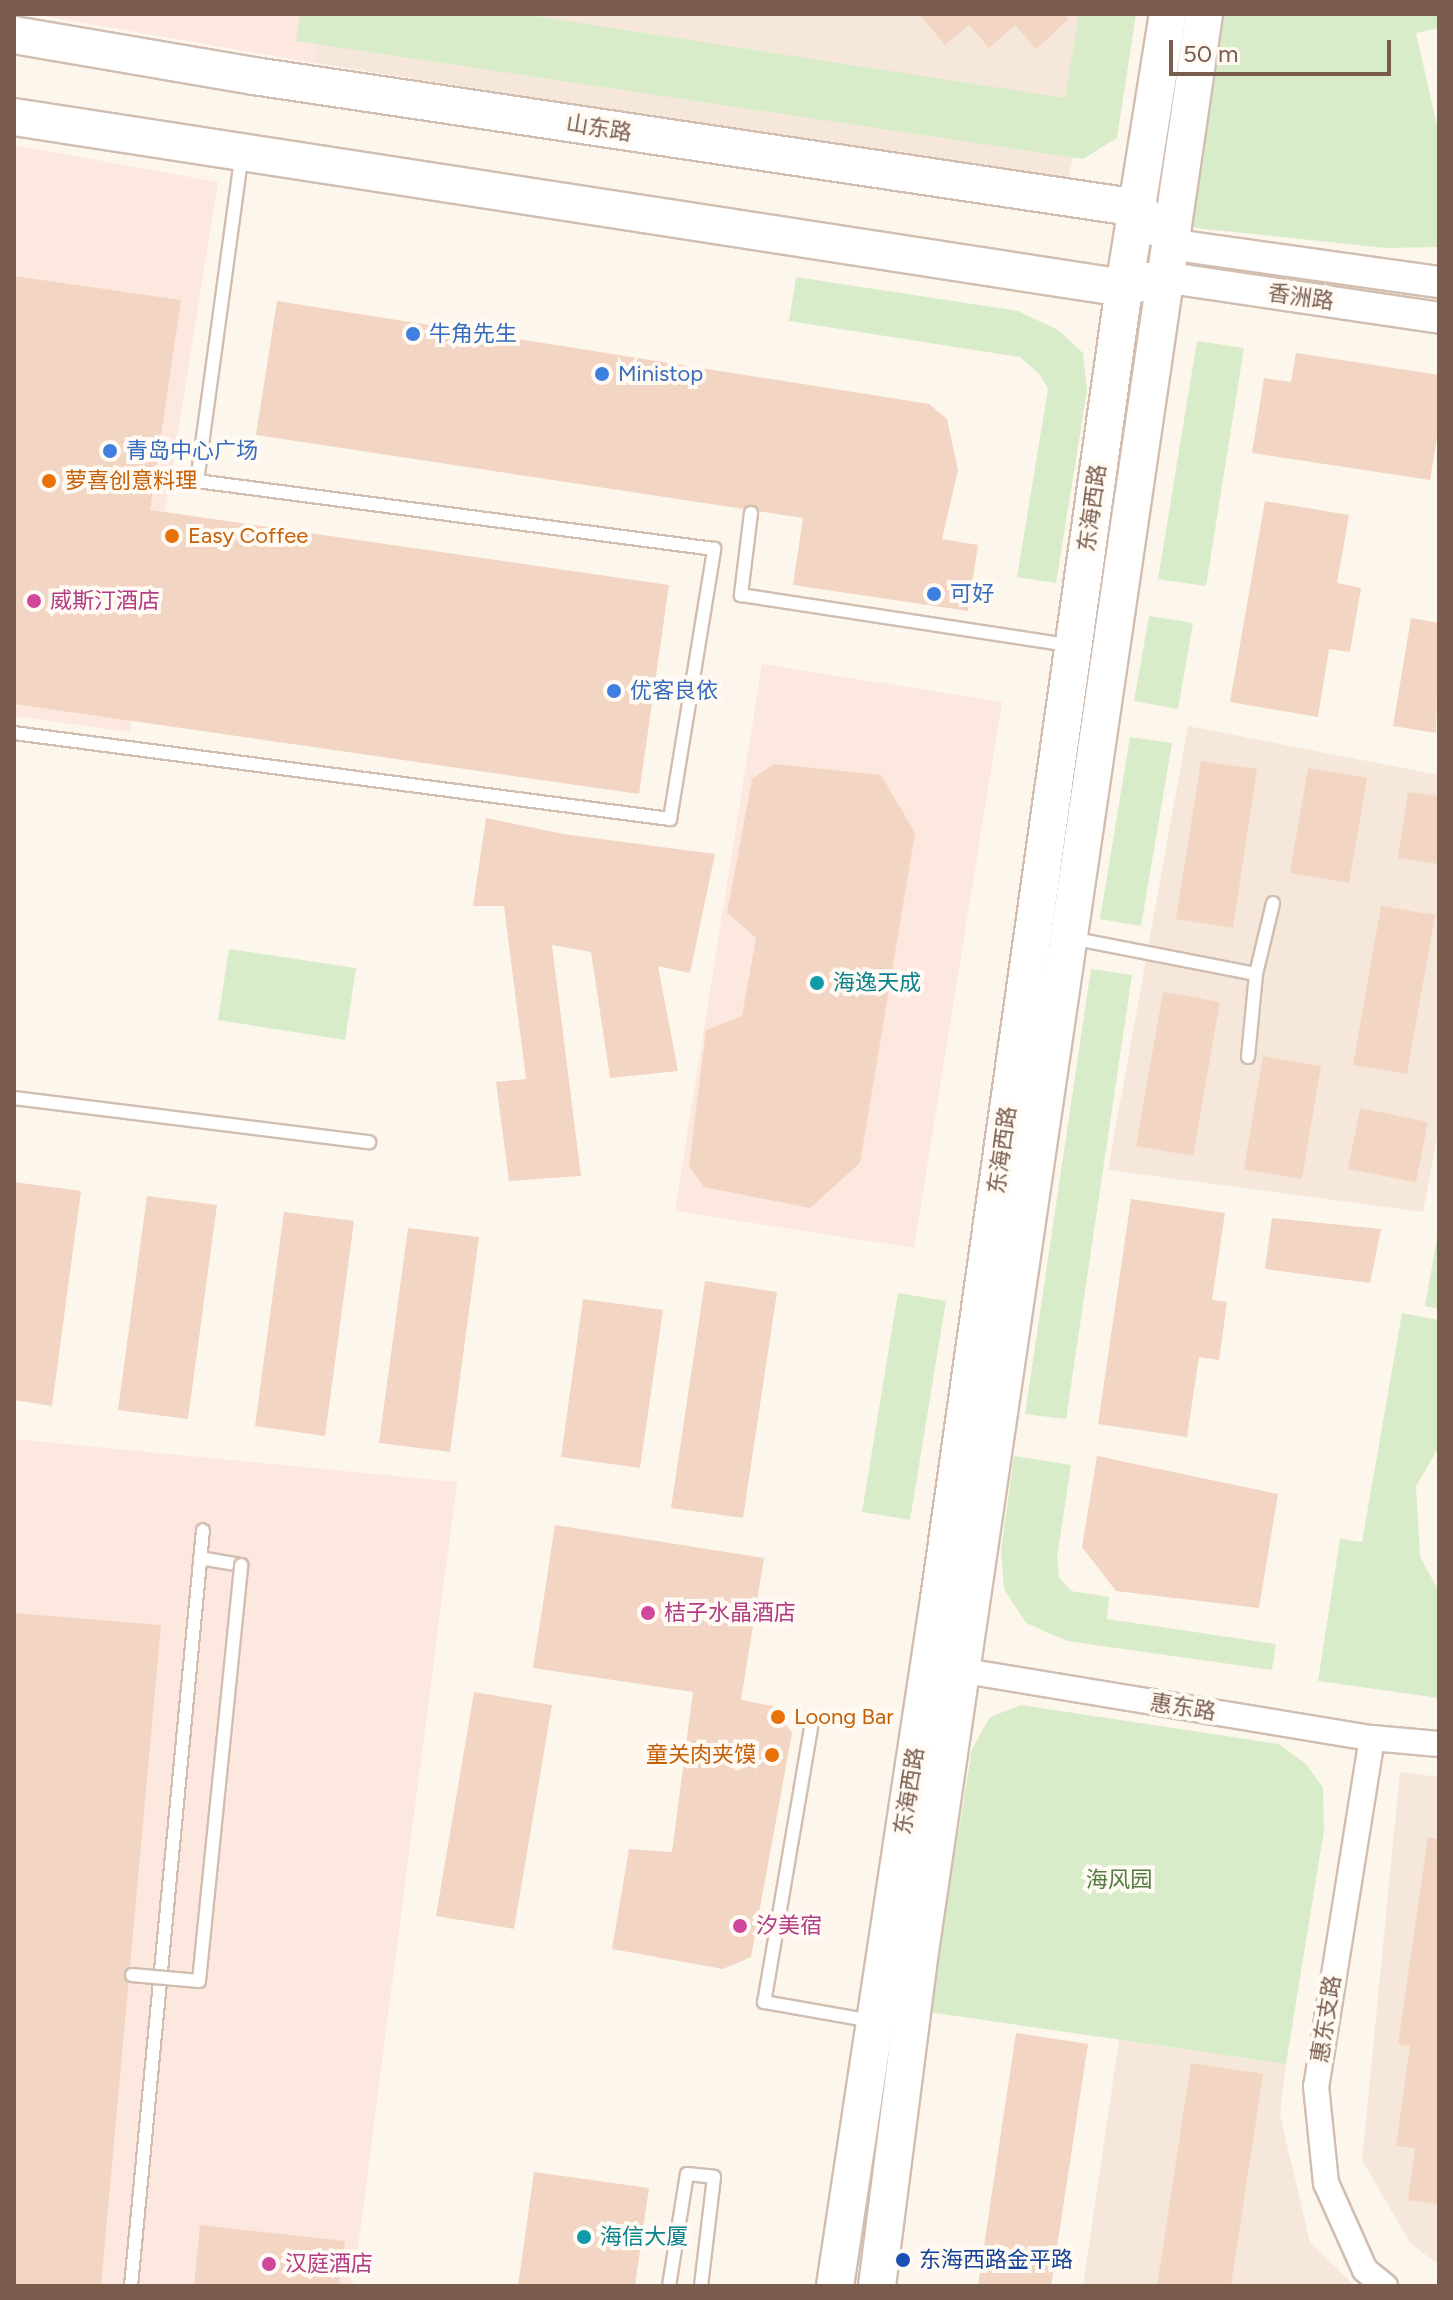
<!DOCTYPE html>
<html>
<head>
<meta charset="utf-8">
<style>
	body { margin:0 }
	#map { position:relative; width:1453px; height:2300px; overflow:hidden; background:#fdf6ec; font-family:Figtree,"Noto Sans SC",sans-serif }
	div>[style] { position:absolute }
	.residential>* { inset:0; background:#f5e8da }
	.commercial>* { inset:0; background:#fde8e0 }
	.green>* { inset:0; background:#d8ecc9 }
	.building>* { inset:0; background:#f3d5c3 }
	.roads { filter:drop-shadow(2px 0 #d1beb0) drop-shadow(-2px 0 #d1beb0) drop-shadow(0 2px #d1beb0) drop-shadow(0 -2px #d1beb0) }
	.service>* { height:12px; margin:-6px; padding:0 6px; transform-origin:6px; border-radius:6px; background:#fff }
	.minor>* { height:24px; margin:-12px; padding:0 12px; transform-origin:12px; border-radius:12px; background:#fff }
	.tertiary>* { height:30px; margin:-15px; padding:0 15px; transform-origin:15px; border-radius:15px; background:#fff }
	.secondary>* { height:36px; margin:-18px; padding:0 18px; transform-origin:18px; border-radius:18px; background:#fff }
	.bridges { filter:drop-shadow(2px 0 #d1beb0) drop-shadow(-2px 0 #d1beb0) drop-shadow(0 2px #d1beb0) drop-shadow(0 -2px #d1beb0) }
	.service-bridge>* { height:12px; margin:-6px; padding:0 6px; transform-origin:6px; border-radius:6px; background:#fff }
	.dots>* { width:22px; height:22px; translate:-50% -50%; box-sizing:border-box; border:4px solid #fffaf3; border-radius:50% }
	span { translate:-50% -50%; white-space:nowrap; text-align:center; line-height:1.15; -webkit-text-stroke:8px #fffaf3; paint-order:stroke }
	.street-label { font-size:22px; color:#7a5c4d }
	.shop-label { font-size:22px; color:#366cbe }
	.left { translate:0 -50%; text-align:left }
	.food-label { font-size:22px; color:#c56008 }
	.right { translate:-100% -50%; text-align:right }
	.hotel-label { font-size:22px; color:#b23c85 }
	.culture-label { font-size:22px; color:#0d838f }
	.park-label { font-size:22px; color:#537a41 }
	.transit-label { font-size:22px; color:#164399 }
	.frame { position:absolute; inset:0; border:16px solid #7a5c4d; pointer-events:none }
	.scale { position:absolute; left:1169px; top:40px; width:222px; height:36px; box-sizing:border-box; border:4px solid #7a5c4d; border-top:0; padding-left:10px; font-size:24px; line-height:28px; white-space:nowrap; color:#7a5c4d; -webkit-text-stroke:6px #fffaf3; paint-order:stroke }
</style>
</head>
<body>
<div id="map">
	<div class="residential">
		<div style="clip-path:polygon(320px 14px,1100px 14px,1068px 182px,314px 63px)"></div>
		<div style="clip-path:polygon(1188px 726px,1439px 775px,1439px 1128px,1423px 1212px,1108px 1170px)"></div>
		<div style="clip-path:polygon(1400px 1772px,1439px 1777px,1439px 2265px,1410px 2243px,1362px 2160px)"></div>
		<div style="clip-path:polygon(1119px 2040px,1286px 2064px,1280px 2115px,1310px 2242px,1355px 2286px,1083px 2286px)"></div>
	</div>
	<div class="commercial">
		<div style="clip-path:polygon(33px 14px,320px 14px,314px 63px)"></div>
		<div style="clip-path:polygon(14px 145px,218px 182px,130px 732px,14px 716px)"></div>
		<div style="clip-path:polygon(762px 664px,1002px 702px,914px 1248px,675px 1211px)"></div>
		<div style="clip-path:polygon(14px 1439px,457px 1482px,353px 2286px,14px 2286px)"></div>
	</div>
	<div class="green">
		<div style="clip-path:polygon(300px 14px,522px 14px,1065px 98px,1079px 14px,1136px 14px,1117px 138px,1083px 159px,296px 41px)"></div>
		<div style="clip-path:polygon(1218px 14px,1439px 14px,1439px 28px,1416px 33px,1439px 134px,1439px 247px,1386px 248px,1187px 227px)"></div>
		<div style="clip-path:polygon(796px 277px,1018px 311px,1058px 330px,1083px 353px,1087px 391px,1056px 583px,1017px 577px,1048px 389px,1040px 375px,1020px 357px,789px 321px)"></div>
		<div style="clip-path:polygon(1197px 341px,1244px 348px,1206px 586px,1158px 579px)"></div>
		<div style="clip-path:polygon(1149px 616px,1193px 623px,1178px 709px,1134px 701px)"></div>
		<div style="clip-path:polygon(1130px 737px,1172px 743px,1141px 926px,1100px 919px)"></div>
		<div style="clip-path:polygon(229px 949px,356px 968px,345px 1040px,218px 1020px)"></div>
		<div style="clip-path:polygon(1091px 969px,1132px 975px,1066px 1419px,1025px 1414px)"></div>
		<div style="clip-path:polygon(1439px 1227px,1439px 1309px,1425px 1306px)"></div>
		<div style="clip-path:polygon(898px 1293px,946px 1301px,910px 1520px,862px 1512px)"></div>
		<div style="clip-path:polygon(1402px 1313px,1439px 1320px,1439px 1447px,1416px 1486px,1420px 1557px,1439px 1591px,1439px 1698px,1318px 1681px,1340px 1539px,1362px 1542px)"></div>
		<div style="clip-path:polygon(1014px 1456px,1071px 1465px,1057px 1558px,1059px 1577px,1071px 1591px,1109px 1597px,1107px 1619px,1276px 1644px,1272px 1670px,1067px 1641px,1026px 1623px,1004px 1589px,1001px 1550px)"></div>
		<div style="clip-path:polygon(1021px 1705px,1279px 1744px,1307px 1765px,1323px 1788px,1324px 1830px,1286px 2064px,929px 2012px,972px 1749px,990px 1717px)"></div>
	</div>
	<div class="building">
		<div style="clip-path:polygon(919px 14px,1064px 14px,1069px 19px,1036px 49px,1015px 25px,989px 48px,969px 25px,945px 45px)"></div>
		<div style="clip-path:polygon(14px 276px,181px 300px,150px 510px,669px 585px,639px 794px,14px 704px)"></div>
		<div style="clip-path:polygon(277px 301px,929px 404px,947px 419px,958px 470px,942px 539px,978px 545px,968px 611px,793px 585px,803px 518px,256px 435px)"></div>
		<div style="clip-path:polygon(1296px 353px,1439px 375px,1439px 426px,1430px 480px,1252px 453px,1264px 378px,1291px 382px)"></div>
		<div style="clip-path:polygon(1265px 501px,1349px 515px,1337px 583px,1361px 588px,1350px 652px,1329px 649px,1318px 717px,1230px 702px)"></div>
		<div style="clip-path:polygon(1411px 618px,1439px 623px,1436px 733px,1393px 726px)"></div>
		<div style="clip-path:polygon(1201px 761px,1257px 769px,1233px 928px,1176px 919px)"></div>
		<div style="clip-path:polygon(774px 764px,881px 775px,915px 833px,860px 1163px,810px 1208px,704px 1187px,689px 1166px,706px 1030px,742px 1016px,756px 938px,727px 913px,752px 779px)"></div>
		<div style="clip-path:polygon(1308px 768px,1367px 778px,1349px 883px,1290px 873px)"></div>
		<div style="clip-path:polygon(1408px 792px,1439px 796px,1439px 864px,1398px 858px)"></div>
		<div style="clip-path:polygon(486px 818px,563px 834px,715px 854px,690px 973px,658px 966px,678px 1071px,610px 1078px,591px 952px,552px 945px,581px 1176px,509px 1181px,496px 1082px,526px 1079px,504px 906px,473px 906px)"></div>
		<div style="clip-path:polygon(1381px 906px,1435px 915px,1407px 1074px,1353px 1065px)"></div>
		<div style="clip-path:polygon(1163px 992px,1220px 1002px,1193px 1156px,1136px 1146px)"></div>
		<div style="clip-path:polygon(1263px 1056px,1321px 1066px,1302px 1179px,1244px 1169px)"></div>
		<div style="clip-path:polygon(1360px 1108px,1428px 1122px,1416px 1182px,1348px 1169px)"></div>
		<div style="clip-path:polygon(14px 1182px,81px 1191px,52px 1406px,14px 1400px)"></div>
		<div style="clip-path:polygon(147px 1196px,217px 1205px,188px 1419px,118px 1410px)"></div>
		<div style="clip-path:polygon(1131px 1199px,1225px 1213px,1212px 1300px,1227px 1302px,1219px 1360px,1199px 1357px,1187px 1437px,1098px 1424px)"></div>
		<div style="clip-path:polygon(284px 1212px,354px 1221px,325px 1436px,255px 1426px)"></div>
		<div style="clip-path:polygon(1272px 1218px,1381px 1229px,1370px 1283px,1265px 1269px)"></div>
		<div style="clip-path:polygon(408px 1228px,479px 1237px,450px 1452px,379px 1443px)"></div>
		<div style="clip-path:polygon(705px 1281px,777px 1292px,743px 1518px,671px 1508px)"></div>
		<div style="clip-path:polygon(583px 1299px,663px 1310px,640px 1468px,561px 1457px)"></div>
		<div style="clip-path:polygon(1097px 1456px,1278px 1494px,1259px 1608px,1116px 1591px,1082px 1547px)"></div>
		<div style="clip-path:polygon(555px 1525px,764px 1558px,741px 1700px,773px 1706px,792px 1733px,751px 1957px,723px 1969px,612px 1949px,629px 1849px,672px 1852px,693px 1692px,533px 1668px)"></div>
		<div style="clip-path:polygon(14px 1613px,161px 1625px,101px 2286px,14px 2286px)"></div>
		<div style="clip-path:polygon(474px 1692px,552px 1705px,514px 1929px,436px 1916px)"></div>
		<div style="clip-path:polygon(1428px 1837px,1439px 1839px,1439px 2204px,1408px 2200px,1415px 2148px,1396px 2146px,1410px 2046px,1398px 2044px)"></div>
		<div style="clip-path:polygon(1016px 2033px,1088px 2044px,1051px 2286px,978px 2286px)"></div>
		<div style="clip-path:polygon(1191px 2063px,1263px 2074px,1231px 2286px,1157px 2286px)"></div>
		<div style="clip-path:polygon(534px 2172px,649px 2188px,635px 2286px,518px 2286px)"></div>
		<div style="clip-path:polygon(200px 2225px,345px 2241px,339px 2286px,194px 2286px)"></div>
	</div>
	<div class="roads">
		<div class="service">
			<div style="left:751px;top:513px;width:83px;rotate:97deg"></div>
			<div style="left:741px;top:595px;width:332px;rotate:8.7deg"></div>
			<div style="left:14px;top:733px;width:662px;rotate:7.47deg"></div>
			<div style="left:670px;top:819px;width:274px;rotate:-80.7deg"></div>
			<div style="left:714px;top:549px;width:521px;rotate:-172.51deg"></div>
			<div style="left:197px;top:481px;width:330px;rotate:-82.2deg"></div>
			<div style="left:1071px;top:938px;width:188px;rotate:11deg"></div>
			<div style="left:1248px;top:1057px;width:83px;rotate:-84.5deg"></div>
			<div style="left:1256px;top:974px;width:73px;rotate:-76.5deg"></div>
			<div style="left:14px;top:1098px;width:358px;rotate:7.1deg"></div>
			<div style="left:200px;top:1558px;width:42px;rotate:9.7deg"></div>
			<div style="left:811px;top:1728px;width:278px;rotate:99.7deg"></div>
			<div style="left:764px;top:2002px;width:110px;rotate:10deg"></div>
			<div style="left:131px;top:2286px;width:759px;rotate:-84.56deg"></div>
			<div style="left:669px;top:2286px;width:113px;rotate:-80.9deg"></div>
			<div style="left:687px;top:2174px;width:27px;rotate:6deg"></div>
			<div style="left:714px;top:2177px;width:110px;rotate:96.8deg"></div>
		</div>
		<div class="minor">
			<div style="left:947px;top:1668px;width:431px;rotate:9.4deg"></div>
			<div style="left:1372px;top:1738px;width:67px;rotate:5.1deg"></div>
			<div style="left:1372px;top:1738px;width:352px;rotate:99.1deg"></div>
			<div style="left:1316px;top:2086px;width:98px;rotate:84.1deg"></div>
			<div style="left:1326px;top:2183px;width:95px;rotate:65.9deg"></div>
			<div style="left:1365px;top:2270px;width:26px;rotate:39deg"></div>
		</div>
		<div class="tertiary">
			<div style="left:1168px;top:244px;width:274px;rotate:8deg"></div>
			<div style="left:1163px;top:277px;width:279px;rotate:8.4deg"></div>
		</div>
		<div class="secondary">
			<div style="left:14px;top:35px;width:243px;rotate:9.7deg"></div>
			<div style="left:254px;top:76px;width:894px;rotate:8.49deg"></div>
			<div style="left:1138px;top:208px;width:25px;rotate:50deg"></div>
			<div style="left:14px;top:117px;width:1123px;rotate:8.76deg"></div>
			<div style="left:1124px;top:288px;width:24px;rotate:-17deg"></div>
			<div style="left:835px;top:2286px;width:695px;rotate:-81.39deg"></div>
			<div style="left:939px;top:1599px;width:1324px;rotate:-81.97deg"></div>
			<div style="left:1124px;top:288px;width:278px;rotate:-80.9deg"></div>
			<div style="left:877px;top:2286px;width:324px;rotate:-82.7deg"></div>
			<div style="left:918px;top:1965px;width:1972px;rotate:-81.66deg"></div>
		</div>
	</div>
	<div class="bridges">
		<div class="service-bridge">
			<div style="left:132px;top:1975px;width:67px;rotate:5.1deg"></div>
			<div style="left:199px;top:1981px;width:418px;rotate:-84.2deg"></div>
		</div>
	</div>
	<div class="dots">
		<div style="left:413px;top:334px;background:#3f7fe0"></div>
		<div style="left:602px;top:374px;background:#3f7fe0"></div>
		<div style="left:110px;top:451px;background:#3f7fe0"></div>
		<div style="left:49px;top:481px;background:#e8710a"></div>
		<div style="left:172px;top:536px;background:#e8710a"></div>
		<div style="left:934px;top:594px;background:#3f7fe0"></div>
		<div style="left:34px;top:601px;background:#d1479c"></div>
		<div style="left:614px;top:691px;background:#3f7fe0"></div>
		<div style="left:817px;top:983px;background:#0f9aa8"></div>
		<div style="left:648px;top:1613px;background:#d1479c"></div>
		<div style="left:778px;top:1717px;background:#e8710a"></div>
		<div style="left:772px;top:1755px;background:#e8710a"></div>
		<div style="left:740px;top:1926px;background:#d1479c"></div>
		<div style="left:584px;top:2237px;background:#0f9aa8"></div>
		<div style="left:903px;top:2260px;background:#1a4fb4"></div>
		<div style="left:269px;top:2264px;background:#d1479c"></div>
	</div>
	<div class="street-label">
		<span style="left:599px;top:128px;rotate:9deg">山东路</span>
		<span style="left:1301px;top:297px;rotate:8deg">香洲路</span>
		<span style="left:1092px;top:508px;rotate:-82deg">东海西路</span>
		<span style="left:1002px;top:1150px;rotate:-82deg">东海西路</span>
		<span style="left:1183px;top:1707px;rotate:9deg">惠东路</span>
		<span style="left:909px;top:1791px;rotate:-81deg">东海西路</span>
		<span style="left:1326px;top:2019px;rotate:-81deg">惠东支路</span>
	</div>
	<div class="shop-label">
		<span class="left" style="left:429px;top:334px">牛角先生</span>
		<span class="left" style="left:618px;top:374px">Ministop</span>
		<span class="left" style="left:126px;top:451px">青岛中心广场</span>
		<span class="left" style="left:950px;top:594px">可好</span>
		<span class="left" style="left:630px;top:691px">优客良依</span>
	</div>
	<div class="food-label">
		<span class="left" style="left:65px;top:481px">萝喜创意料理</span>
		<span class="left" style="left:188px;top:536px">Easy Coffee</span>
		<span class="left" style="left:794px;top:1717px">Loong Bar</span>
		<span class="right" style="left:756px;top:1755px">童关肉夹馍</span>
	</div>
	<div class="hotel-label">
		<span class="left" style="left:50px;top:601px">威斯汀酒店</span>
		<span class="left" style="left:664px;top:1613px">桔子水晶酒店</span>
		<span class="left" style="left:756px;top:1926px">汐美宿</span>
		<span class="left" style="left:285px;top:2264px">汉庭酒店</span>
	</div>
	<div class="culture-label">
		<span class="left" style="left:833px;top:983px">海逸天成</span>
		<span class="left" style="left:600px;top:2237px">海信大厦</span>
	</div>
	<div class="park-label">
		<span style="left:1119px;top:1880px">海风园</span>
	</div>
	<div class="transit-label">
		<span class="left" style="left:919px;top:2260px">东海西路金平路</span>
	</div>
	<div class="frame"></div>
	<div class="scale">50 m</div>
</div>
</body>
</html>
